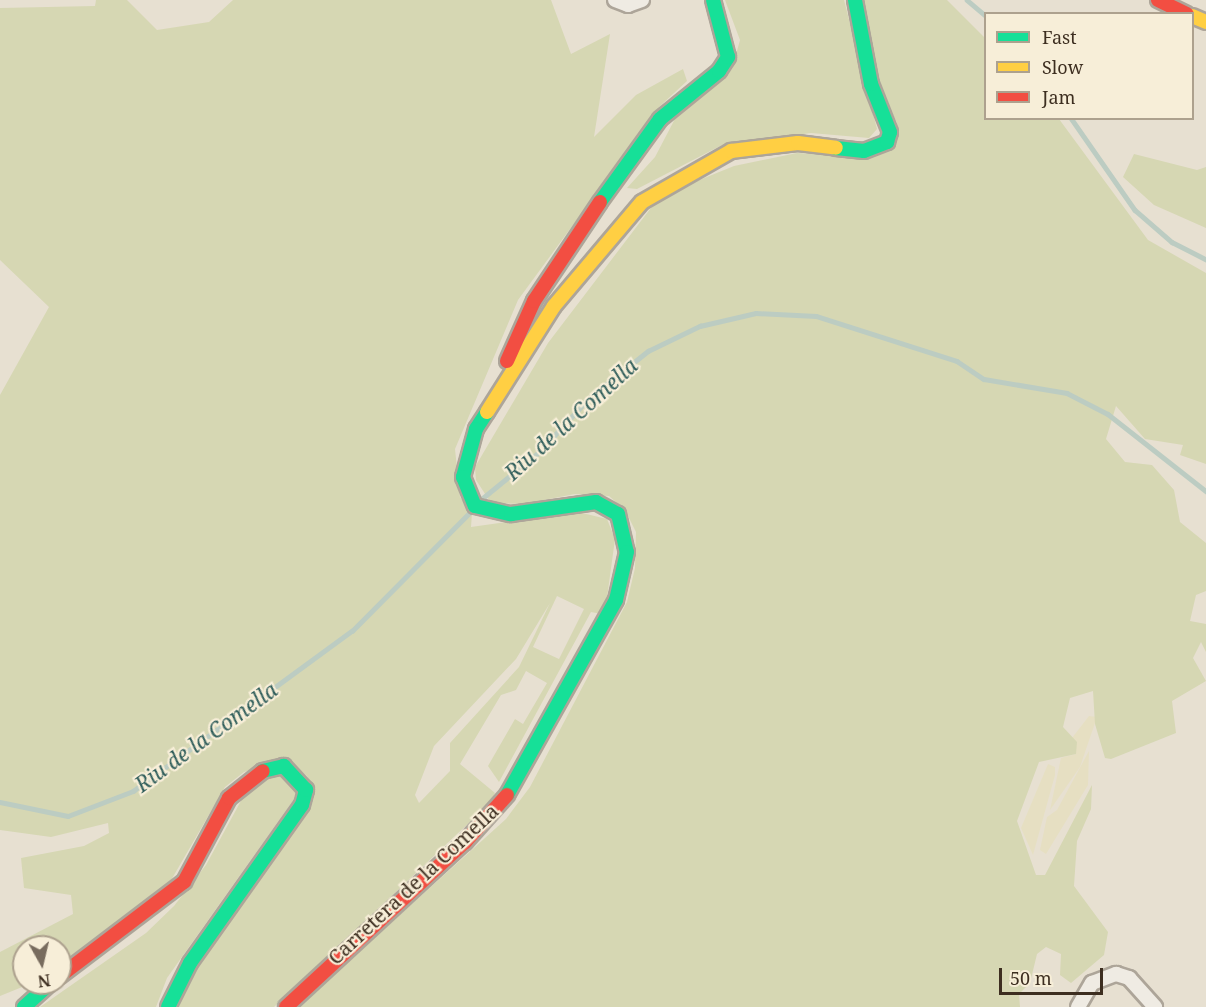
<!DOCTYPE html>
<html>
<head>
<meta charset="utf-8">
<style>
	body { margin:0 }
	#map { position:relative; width:1206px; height:1007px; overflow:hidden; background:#e7e0d1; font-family:"Noto Serif",serif }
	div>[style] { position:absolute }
	.farmland>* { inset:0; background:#e6dfc2 }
	.green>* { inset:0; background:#d6d7b3 }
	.stream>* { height:4.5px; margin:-2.25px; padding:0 2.25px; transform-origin:2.25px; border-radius:2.25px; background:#bcccc2 }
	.roads { filter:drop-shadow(2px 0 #ada599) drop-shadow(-2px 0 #ada599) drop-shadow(0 2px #ada599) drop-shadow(0 -2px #ada599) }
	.street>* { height:14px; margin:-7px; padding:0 7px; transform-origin:7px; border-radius:7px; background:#efebe3 }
	.fast>* { height:14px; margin:-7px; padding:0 7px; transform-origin:7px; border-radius:7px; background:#16e098 }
	.slow>* { height:14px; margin:-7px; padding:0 7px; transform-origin:7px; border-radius:7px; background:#ffcf43 }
	.jam>* { height:14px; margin:-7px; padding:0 7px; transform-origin:7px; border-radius:7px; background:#f24e42 }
	span { translate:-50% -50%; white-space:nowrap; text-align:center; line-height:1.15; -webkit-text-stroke:4.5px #f7eed8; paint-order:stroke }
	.street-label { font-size:20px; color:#3d2e20 }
	.water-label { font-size:21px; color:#2f5d5a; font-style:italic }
	.legend { position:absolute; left:984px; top:12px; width:210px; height:108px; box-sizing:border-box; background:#f7eed8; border:2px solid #ada18e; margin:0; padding:8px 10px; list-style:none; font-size:18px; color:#3d2e20 }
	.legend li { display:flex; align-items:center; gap:12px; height:30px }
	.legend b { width:30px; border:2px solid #ada18e }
	.north { position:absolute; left:12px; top:935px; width:60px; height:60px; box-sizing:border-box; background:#f7eed8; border:2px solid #ada18e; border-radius:50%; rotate:172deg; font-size:16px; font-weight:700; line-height:24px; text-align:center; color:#3d2e20 }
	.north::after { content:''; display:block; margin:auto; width:21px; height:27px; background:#786c5e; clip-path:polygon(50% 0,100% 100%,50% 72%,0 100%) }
	.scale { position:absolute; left:999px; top:968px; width:104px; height:27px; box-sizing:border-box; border:3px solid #3d2e20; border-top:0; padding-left:8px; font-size:18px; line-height:21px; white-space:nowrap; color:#3d2e20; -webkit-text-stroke:4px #f7eed8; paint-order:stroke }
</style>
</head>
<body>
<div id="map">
	<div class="farmland">
		<div style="clip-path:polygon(1089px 716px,1097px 717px,1080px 767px,1050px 810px,1061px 758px,1076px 754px,1072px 738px)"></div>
		<div style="clip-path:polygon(1089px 751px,1088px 785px,1046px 854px,1040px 850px,1047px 817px,1057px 810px)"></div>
		<div style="clip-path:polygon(1048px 764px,1055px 767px,1055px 775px,1033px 855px,1021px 828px)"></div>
	</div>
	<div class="green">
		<div style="clip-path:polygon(evenodd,96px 0,127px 0,157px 30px,209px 22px,233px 0,551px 0,571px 54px,610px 34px,594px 137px,636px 95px,683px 69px,687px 81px,660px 106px,518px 300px,455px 449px,460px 497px,472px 513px,471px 527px,578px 512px,607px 519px,615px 539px,606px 605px,602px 614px,591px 612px,499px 782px,488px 766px,515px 719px,523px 724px,547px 683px,526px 671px,516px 690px,501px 695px,460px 764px,495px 793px,490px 803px,274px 1007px,177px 1007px,199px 966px,312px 803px,315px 790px,307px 776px,287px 759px,244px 772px,225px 787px,170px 882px,60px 966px,60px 947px,24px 947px,24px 983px,32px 983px,0 996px,0 952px,73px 914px,71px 895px,24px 888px,21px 858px,84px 846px,109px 833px,108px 823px,51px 837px,0 830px,0 395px,49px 307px,0 260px,0 8px,95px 6px,96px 0,557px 596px,584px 609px,559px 659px,533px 647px,557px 596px,96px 0,550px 603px,519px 667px,450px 743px,450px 771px,419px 803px,415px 795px,434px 746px,516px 659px,550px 603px)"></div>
		<div style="clip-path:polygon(725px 0,844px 0,877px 129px,869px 138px,811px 133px,722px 145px,637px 189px,627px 188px,655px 157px,677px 115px,732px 69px,740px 40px)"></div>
		<div style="clip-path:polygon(861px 0,947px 0,985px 38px,986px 118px,1059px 119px,1148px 240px,1206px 273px,1206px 464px,1180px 455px,1183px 445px,1145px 439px,1116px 406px,1106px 439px,1125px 462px,1152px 465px,1174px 490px,1180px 522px,1206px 543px,1206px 591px,1196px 595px,1190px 621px,1206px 624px,1206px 652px,1201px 642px,1193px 658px,1206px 681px,1172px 701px,1176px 733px,1111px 759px,1105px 758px,1095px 724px,1093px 691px,1070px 698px,1063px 727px,1077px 742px,1076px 754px,1039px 762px,1017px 821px,1036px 875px,1045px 875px,1092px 785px,1091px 809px,1077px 841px,1074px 886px,1108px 932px,1104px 955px,1071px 983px,1060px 975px,1061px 954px,1046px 947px,1037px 954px,1030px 983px,1019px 994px,1020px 1007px,298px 1007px,506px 819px,530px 787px,627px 602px,635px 568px,636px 532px,625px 510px,609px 496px,575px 494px,523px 504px,491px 503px,476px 480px,475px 467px,548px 343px,660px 196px,734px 166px,797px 153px,850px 156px,897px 138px,897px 123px,880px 88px)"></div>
		<div style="clip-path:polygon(1134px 154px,1197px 170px,1206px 167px,1206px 228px,1154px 205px,1123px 177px)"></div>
		<div style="clip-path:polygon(281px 773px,297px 789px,294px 799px,167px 978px,156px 1007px,40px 1007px,146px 933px,174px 906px,206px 865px,248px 788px)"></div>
	</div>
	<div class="stream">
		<div style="left:967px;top:0;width:25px;rotate:40deg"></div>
		<div style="left:1071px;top:118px;width:112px;rotate:55.2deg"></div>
		<div style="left:1135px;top:210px;width:49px;rotate:40.9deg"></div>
		<div style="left:1172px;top:242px;width:38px;rotate:27deg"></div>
		<div style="left:479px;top:501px;width:77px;rotate:-39.2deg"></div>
		<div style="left:539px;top:452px;width:72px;rotate:-47.2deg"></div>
		<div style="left:588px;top:399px;width:77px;rotate:-38.7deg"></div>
		<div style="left:648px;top:351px;width:58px;rotate:-25.7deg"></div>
		<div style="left:700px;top:326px;width:57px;rotate:-13.1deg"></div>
		<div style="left:756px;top:313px;width:60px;rotate:2.9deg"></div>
		<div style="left:816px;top:316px;width:148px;rotate:17.7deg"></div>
		<div style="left:957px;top:361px;width:32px;rotate:34deg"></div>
		<div style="left:984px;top:379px;width:84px;rotate:9.6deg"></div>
		<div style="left:1067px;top:393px;width:46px;rotate:27.1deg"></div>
		<div style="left:1108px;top:414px;width:125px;rotate:38.2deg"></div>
		<div style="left:0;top:802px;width:69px;rotate:11.6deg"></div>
		<div style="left:68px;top:816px;width:70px;rotate:-21deg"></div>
		<div style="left:133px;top:791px;width:271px;rotate:-36.2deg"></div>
		<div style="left:352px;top:631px;width:170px;rotate:-45.2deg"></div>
	</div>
	<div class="roads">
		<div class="street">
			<div style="left:615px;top:0;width:14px;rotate:21deg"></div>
			<div style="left:628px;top:5px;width:15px;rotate:-20deg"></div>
			<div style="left:1078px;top:1007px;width:28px;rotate:-60deg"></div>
			<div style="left:1092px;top:983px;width:26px;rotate:-21deg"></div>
			<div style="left:1116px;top:974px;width:14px;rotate:17deg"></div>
			<div style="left:1129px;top:978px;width:39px;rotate:48deg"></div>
		</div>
		<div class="fast">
			<div style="left:836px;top:148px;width:28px;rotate:6deg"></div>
			<div style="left:864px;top:151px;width:25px;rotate:-21deg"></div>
			<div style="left:887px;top:142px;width:10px;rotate:-73deg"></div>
			<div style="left:890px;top:132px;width:52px;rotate:-111.6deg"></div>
			<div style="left:871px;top:84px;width:86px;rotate:-100.8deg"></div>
			<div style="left:600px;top:202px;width:102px;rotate:-54.1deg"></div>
			<div style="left:660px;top:119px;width:76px;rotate:-39.1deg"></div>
			<div style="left:719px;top:71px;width:17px;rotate:-57deg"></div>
			<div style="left:728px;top:57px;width:59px;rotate:-104.7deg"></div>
			<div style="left:487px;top:412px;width:20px;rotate:123deg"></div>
			<div style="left:476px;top:429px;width:50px;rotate:105.2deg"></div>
			<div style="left:463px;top:477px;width:31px;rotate:68deg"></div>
			<div style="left:475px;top:506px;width:37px;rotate:13deg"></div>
			<div style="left:511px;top:514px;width:86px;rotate:-8deg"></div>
			<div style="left:596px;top:502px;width:25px;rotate:29deg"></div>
			<div style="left:618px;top:514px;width:39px;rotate:77deg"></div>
			<div style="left:627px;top:552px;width:49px;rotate:102.9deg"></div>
			<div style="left:616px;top:600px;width:223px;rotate:119.2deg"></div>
			<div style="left:24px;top:1007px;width:36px;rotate:-42deg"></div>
			<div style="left:168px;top:1007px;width:49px;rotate:-63.4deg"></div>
			<div style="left:190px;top:963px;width:194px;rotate:-54.7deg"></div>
			<div style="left:302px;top:805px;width:16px;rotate:-75deg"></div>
			<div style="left:306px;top:790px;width:33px;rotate:-133deg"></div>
			<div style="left:284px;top:766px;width:22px;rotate:167deg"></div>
		</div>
		<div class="slow">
			<div style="left:1192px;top:16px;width:15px;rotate:23deg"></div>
			<div style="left:487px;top:412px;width:125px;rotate:-57.7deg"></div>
			<div style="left:554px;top:306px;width:136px;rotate:-49.8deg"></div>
			<div style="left:642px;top:202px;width:103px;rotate:-29.8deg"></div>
			<div style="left:731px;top:151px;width:67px;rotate:-6.8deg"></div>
			<div style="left:798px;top:143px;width:38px;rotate:7deg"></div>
		</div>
		<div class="jam">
			<div style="left:1158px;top:0;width:32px;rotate:26deg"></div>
			<div style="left:507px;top:361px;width:66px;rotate:-65.8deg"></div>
			<div style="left:534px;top:301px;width:119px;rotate:-56.3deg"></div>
			<div style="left:60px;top:976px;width:156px;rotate:-37.2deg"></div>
			<div style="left:184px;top:882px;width:95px;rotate:-61.8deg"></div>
			<div style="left:229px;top:798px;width:43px;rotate:-38.5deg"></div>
			<div style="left:286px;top:1007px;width:243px;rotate:-42.7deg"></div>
			<div style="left:465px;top:842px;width:63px;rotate:-48.2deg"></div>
		</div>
	</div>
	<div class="street-label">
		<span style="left:413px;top:884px;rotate:-43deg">Carretera de la Comella</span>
	</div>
	<div class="water-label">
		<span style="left:571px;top:419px;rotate:-42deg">Riu de la Comella</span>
		<span style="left:206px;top:737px;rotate:-36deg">Riu de la Comella</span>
	</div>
	<ul class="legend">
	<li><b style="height:8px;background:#16e098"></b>Fast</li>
	<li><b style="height:8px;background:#ffcf43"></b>Slow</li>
	<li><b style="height:8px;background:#f24e42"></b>Jam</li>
	</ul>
	<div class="north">N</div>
	<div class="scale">50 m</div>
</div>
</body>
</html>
